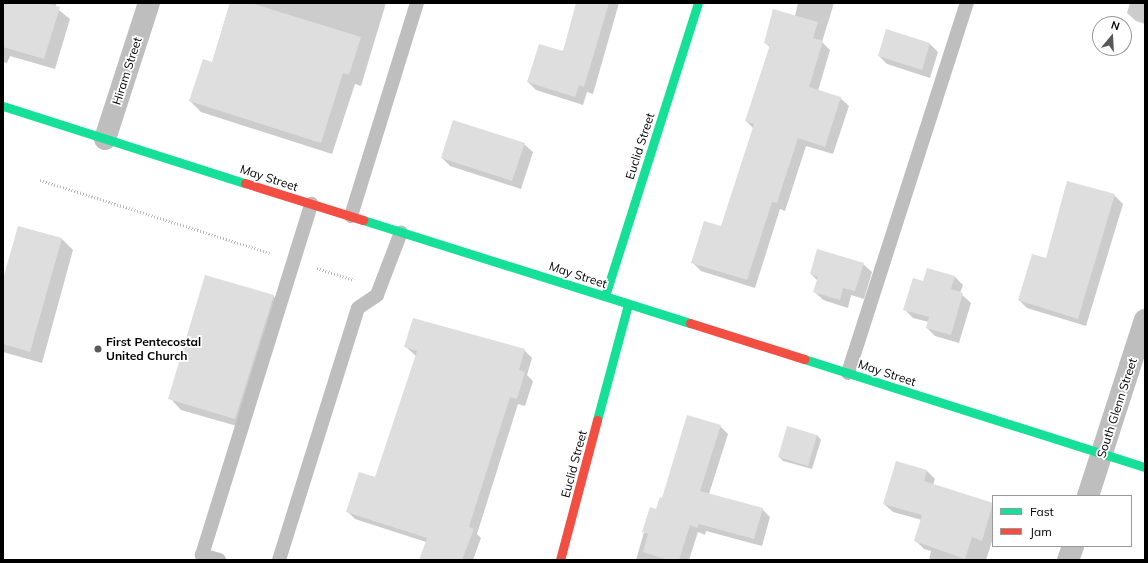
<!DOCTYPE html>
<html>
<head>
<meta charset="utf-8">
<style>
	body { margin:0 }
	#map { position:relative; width:1148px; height:563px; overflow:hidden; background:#fff; font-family:Mulish,sans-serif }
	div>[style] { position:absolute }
	.shadow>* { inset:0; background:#0003 }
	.building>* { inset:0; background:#dedede }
	.path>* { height:2.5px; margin-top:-1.25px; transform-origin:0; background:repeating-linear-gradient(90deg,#b9b9b9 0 1px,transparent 0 3px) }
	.lane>* { height:14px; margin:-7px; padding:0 7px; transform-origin:7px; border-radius:7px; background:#bebebe }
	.street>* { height:22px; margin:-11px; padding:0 11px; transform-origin:11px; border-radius:11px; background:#bebebe }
	.fast>* { height:9px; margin:-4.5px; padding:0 4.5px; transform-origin:4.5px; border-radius:4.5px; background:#16e098 }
	.jam>* { height:9px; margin:-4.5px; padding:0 4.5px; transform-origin:4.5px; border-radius:4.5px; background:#f24e42 }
	.dots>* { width:11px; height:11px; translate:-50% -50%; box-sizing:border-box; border:2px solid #fff; border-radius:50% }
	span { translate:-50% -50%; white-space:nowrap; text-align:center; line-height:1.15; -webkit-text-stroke:3.5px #fff; paint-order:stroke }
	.street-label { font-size:12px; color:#000 }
	.poi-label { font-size:12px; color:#000; font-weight:700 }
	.left { translate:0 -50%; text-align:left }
	.frame { position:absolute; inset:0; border:4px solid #000; pointer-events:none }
	.legend { position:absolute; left:992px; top:495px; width:140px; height:52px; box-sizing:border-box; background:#fff; border:1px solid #999; margin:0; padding:5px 7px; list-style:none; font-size:12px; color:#000 }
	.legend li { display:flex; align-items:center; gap:8px; height:20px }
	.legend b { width:20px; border:1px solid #999 }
	.north { position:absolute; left:1092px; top:16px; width:40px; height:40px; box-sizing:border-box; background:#fff; border:1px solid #999; border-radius:50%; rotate:18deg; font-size:11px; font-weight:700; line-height:16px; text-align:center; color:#000 }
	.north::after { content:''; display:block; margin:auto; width:14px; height:18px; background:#595959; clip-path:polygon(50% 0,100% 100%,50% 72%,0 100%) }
</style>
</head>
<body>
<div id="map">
	<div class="shadow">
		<div style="clip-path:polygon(3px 3px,57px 3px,55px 7px,70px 19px,55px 69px,10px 56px,7px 63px,3px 62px)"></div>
		<div style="clip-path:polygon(230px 3px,386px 3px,361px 86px,355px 84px,332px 154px,201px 112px,190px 101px,212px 63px)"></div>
		<div style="clip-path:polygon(572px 3px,619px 3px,593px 94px,587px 92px,583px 105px,536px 90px,528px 82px,563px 52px,577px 5px)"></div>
		<div style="clip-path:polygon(798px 3px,834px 3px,822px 42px,830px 50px,818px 91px,840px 98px,849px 106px,833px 154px,806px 146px,785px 211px,780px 209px,755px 288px,701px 271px,692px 262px,722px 227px,754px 129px,746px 121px,770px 47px,765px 43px,795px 16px)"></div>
		<div style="clip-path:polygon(1130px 3px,1145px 3px,1145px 24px,1136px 21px,1127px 13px)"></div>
		<div style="clip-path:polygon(930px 44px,938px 52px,930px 78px,887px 64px,879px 56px)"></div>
		<div style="clip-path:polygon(524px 144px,533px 152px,521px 189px,450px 166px,442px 158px)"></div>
		<div style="clip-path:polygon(1114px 195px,1123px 204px,1086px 326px,1027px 308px,1019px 300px,1047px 260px)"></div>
		<div style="clip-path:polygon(62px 239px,73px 250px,42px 363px,3px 352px,3px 283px)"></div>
		<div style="clip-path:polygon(863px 264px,872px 272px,864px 299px,851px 295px,848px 308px,823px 300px,815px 292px,818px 281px,811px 274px)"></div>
		<div style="clip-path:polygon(928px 269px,955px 277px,963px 285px,960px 293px,971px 303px,959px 343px,935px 336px,927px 328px,929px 322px,913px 318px,904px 309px,924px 282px)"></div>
		<div style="clip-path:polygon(273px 296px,285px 308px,247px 429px,181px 410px,170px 398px)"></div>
		<div style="clip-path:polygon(406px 347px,524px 350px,532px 358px,527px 375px,533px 381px,525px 406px,518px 404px,477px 534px,481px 538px,473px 560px,420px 560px,426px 542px,355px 519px,347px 511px,376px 478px,416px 356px)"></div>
		<div style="clip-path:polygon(720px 426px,728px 434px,709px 494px,762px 509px,770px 517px,762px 546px,706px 531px,705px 535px,698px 532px,689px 560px,636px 560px,651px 508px,656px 510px)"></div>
		<div style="clip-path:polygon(817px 435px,821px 440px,812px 469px,783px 461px,779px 457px)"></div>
		<div style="clip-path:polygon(927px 471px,935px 479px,933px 485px,993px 504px,993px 538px,986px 560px,929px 560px,931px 551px,924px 549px,915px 540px,922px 520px,893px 512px,884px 504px)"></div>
	</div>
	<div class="building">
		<div style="clip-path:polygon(3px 3px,45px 3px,60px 7px,44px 59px,3px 47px)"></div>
		<div style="clip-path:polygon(230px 3px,251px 3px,361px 37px,349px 75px,343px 73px,321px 143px,189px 101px,203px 59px,212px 62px)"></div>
		<div style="clip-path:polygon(576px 3px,609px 3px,584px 87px,579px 85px,575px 97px,527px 82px,539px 44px,563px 51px)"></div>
		<div style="clip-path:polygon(773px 9px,818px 22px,813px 38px,823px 41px,809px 87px,841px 97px,825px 147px,798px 138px,777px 203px,772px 202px,747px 280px,691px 263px,704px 221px,721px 226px,754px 124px,745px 121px,770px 45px,764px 43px)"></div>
		<div style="clip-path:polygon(886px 29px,930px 43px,922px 70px,878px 56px)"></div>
		<div style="clip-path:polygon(453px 120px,525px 143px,512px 181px,441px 158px)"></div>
		<div style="clip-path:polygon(1067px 181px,1115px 194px,1078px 319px,1018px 300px,1032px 254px,1046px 258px)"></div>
		<div style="clip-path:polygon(18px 226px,62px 238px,30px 352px,3px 344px,3px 279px)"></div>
		<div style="clip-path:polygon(817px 249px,864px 263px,855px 291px,843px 288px,840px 300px,813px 292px,818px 277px,810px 274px)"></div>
		<div style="clip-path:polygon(927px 268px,955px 276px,951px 289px,963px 293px,951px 335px,926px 328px,929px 317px,903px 310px,913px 278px,923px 281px)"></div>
		<div style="clip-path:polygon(205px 275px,274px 295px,235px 419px,168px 399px)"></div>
		<div style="clip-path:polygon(413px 318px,525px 349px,519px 370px,525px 372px,517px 399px,510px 397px,469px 527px,474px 529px,462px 560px,419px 560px,427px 538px,346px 512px,359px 472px,375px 477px,417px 351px,404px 347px)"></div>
		<div style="clip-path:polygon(687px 415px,721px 425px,700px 491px,763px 508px,754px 539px,699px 524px,697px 528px,690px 525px,679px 560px,668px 560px,643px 552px,648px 534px,642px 532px,650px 507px,656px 509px,660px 497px,662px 498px)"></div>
		<div style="clip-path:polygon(787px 426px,817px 435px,808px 466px,778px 457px)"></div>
		<div style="clip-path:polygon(896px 461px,927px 470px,924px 481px,993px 503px,982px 541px,972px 537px,965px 559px,914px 541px,922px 515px,883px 504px)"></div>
	</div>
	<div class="path">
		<div style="left:40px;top:180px;width:241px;rotate:17.6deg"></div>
		<div style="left:317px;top:268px;width:39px;rotate:18deg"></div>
	</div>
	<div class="lane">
		<div style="left:351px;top:216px;width:223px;rotate:-72.8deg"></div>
		<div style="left:848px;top:373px;width:389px;rotate:-72.2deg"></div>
		<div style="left:219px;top:560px;width:18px;rotate:-164deg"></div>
		<div style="left:202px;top:555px;width:368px;rotate:-72.7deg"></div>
		<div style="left:279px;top:560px;width:264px;rotate:-72.6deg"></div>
		<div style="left:358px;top:308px;width:23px;rotate:-34deg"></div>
		<div style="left:377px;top:295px;width:67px;rotate:-69.1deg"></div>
	</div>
	<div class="street">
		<div style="left:105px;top:139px;width:143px;rotate:-72.1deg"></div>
		<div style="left:1088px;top:496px;width:185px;rotate:-72.1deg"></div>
		<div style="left:1068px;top:560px;width:15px;rotate:-70deg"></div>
	</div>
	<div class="fast">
		<div style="left:3px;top:106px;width:254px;rotate:17.7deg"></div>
		<div style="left:363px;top:220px;width:343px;rotate:17.5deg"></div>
		<div style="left:605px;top:296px;width:307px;rotate:-72.4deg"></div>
		<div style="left:804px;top:359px;width:358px;rotate:17.6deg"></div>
		<div style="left:597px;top:420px;width:120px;rotate:-75deg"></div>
	</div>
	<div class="jam">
		<div style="left:245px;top:183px;width:124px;rotate:17.4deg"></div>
		<div style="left:690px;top:323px;width:120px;rotate:17.5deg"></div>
		<div style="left:560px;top:560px;width:145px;rotate:-75.2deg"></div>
	</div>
	<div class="dots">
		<div style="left:98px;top:349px;background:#595959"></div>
	</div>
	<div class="street-label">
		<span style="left:127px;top:71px;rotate:-72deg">Hiram Street</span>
		<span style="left:640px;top:146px;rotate:-72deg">Euclid Street</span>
		<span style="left:269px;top:178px;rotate:18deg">May Street</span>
		<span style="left:578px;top:275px;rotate:18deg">May Street</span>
		<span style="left:887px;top:373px;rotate:18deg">May Street</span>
		<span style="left:1117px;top:408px;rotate:-72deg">South Glenn Street</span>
		<span style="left:574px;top:464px;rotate:-75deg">Euclid Street</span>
	</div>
	<div class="poi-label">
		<span class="left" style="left:106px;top:349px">First Pentecostal<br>United Church</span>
	</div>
	<div class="frame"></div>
	<ul class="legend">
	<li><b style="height:5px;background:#16e098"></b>Fast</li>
	<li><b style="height:5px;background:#f24e42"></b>Jam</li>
	</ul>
	<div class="north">N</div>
</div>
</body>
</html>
